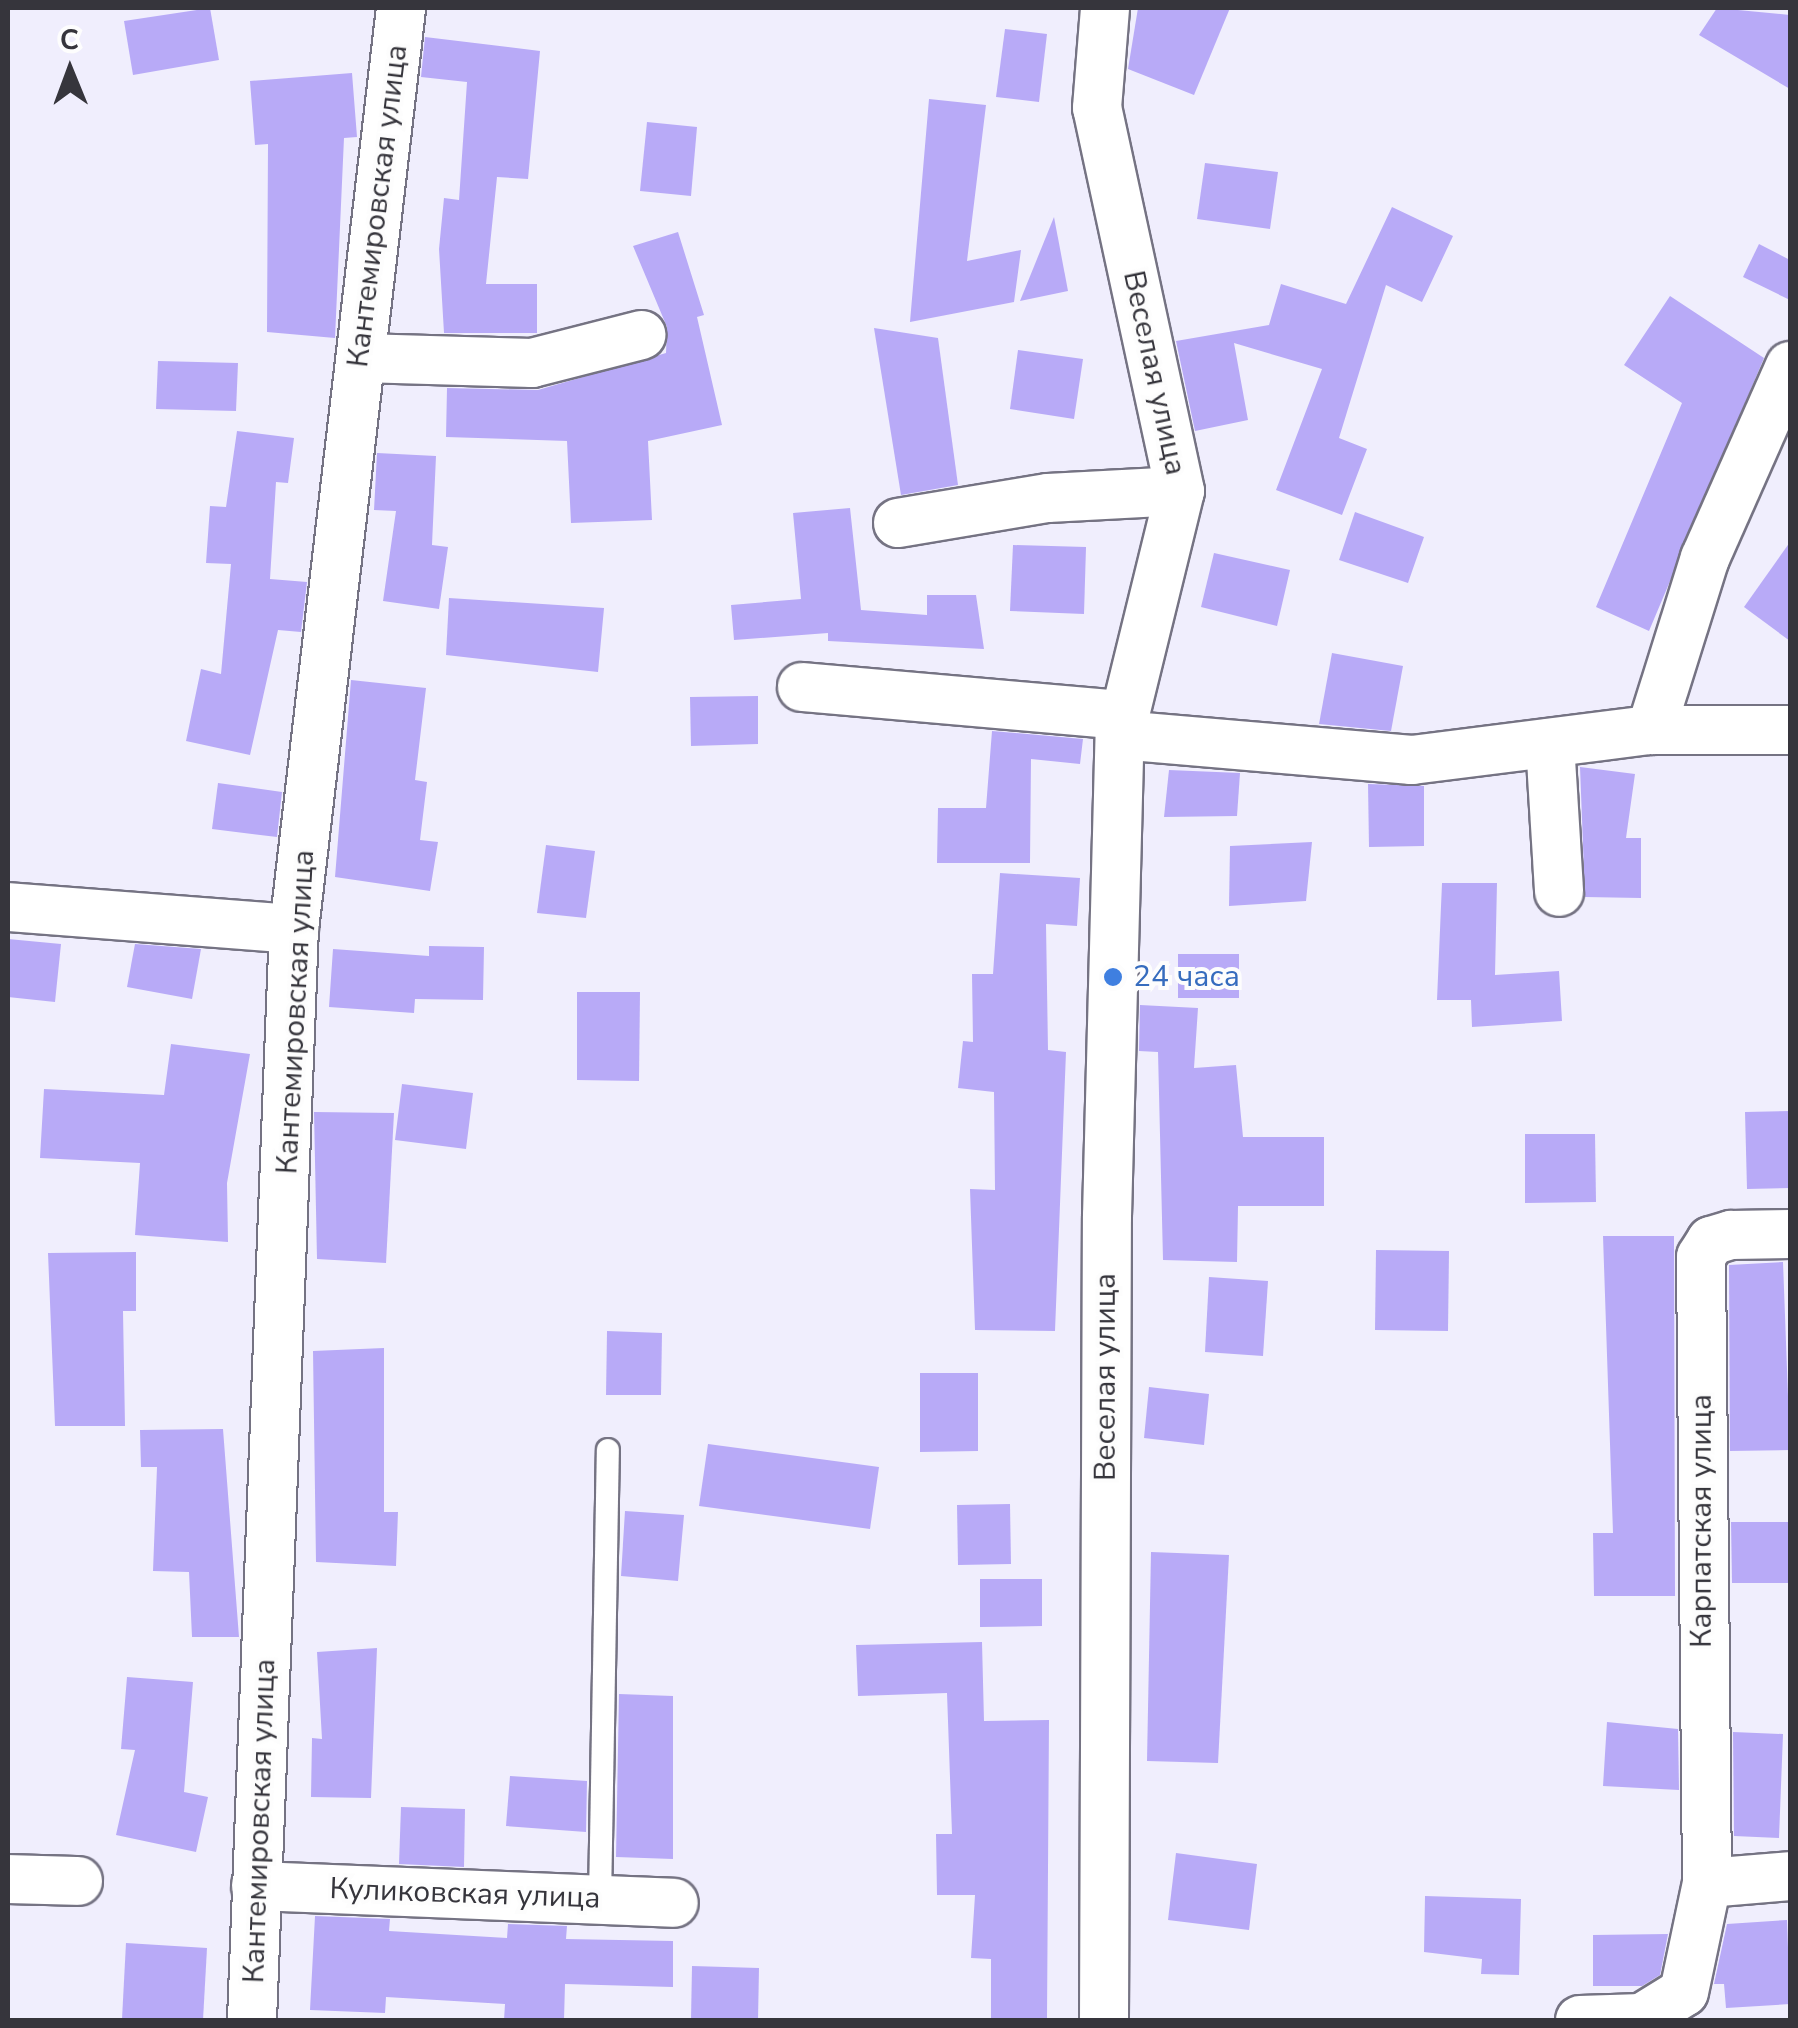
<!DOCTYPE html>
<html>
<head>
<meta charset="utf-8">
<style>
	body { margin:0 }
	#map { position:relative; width:1798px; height:2028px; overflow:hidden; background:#f0eefd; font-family:"Nunito Sans",sans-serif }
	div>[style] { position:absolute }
	.building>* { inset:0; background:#b8aaf7 }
	.roads { filter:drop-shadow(2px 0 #757383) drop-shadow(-2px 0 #757383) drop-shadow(0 2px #757383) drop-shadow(0 -2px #757383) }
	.lane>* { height:22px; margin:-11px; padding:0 11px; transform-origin:11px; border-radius:11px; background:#fff }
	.street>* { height:48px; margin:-24px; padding:0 24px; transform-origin:24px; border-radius:24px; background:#fff }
	.dots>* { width:28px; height:28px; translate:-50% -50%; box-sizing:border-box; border:5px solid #fdfdfd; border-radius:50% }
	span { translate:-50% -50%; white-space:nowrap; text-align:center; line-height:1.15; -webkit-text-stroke:8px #fdfdfd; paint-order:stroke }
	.street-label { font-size:30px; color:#36353c }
	.shop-label { font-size:30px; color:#366cbe }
	.left { translate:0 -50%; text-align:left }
	.frame { position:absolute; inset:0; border:10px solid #36353c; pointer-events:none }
	.north { position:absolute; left:20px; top:20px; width:100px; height:100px; -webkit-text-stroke:8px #fdfdfd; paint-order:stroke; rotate:359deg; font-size:28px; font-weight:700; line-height:40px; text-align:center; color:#36353c }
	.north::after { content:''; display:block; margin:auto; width:35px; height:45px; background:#36353c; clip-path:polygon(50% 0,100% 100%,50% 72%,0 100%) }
</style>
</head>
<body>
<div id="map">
	<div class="building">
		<div style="clip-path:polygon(210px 8px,219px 60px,133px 75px,124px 21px)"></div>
		<div style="clip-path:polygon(1138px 8px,1230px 8px,1194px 95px,1128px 69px)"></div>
		<div style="clip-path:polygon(1717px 8px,1790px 15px,1790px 89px,1699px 35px)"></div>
		<div style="clip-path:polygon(1005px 29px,1047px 34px,1039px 102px,996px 97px)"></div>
		<div style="clip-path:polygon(425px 37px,540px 51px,528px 179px,497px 177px,486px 284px,537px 284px,537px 333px,444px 333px,439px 249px,444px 198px,459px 200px,467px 82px,421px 77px)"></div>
		<div style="clip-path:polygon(352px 73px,357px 137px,344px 138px,335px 338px,267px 332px,268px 144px,255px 145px,250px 81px)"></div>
		<div style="clip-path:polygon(929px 99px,986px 105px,967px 261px,1021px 250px,1014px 302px,910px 322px)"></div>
		<div style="clip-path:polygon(647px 122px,697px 127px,691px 196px,640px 191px)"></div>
		<div style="clip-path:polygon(1205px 163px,1278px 172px,1270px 229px,1197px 219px)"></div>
		<div style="clip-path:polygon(1392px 207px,1453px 236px,1422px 302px,1386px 285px,1339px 438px,1367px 449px,1342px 515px,1276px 490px,1322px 369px,1234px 343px,1248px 420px,1195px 431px,1176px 341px,1269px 325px,1281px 284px,1346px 304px)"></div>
		<div style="clip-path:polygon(1054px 217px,1068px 291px,1020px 301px)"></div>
		<div style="clip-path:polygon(678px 232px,704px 315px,697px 317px,722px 425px,648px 441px,652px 520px,571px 523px,567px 441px,446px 437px,447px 388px,538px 390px,666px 353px,667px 327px,633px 246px)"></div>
		<div style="clip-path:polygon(1759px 244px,1790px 260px,1790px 300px,1743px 277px)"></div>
		<div style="clip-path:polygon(1670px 296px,1764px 358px,1649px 631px,1596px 607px,1682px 403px,1624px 365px)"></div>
		<div style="clip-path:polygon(874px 328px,938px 338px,958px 485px,901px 495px)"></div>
		<div style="clip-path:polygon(1018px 350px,1083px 359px,1074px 419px,1010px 409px)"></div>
		<div style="clip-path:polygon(158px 361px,238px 363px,236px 411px,156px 409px)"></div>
		<div style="clip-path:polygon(237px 431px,294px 438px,288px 483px,276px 482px,270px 579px,307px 582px,301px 632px,278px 630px,250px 755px,186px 741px,201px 669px,221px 674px,231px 564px,206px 563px,210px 506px,226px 507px)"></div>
		<div style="clip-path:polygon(377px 453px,436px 456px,432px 545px,448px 547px,439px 609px,383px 601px,396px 511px,374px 510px)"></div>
		<div style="clip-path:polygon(850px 508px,861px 610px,927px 615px,927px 595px,976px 595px,984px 649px,828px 641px,828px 633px,734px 640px,731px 605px,801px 599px,793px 513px)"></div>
		<div style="clip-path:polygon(1355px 512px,1424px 537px,1408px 583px,1339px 560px)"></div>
		<div style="clip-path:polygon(1790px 542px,1790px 641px,1744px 607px)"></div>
		<div style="clip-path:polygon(1013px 545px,1086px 547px,1084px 614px,1010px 611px)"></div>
		<div style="clip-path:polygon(1214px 553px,1290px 570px,1277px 626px,1201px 607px)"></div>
		<div style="clip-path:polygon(449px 598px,604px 608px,598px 672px,446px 655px)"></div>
		<div style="clip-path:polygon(1332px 653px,1403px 666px,1391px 731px,1319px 724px)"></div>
		<div style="clip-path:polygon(351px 680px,426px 688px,415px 780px,427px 782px,420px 840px,438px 842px,430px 891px,335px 877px)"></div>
		<div style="clip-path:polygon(758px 696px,758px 744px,691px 746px,690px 697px)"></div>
		<div style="clip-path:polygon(992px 731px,1083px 739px,1080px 764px,1031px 759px,1030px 863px,937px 863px,938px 808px,986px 808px)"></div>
		<div style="clip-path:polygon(1580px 767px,1635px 774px,1626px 838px,1641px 838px,1641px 898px,1585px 897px)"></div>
		<div style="clip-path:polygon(1169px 770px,1240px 773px,1237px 816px,1164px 817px)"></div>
		<div style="clip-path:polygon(218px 783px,282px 792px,277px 837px,212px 829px)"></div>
		<div style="clip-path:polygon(1368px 784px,1424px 786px,1424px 846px,1369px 847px)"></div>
		<div style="clip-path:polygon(1312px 842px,1306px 901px,1229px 906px,1230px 846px)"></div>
		<div style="clip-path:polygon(546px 845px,595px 851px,586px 918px,537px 913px)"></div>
		<div style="clip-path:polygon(1000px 873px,1080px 878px,1077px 926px,1046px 924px,1048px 1050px,1066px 1052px,1055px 1331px,975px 1330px,970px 1189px,995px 1190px,994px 1092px,958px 1088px,963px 1041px,973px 1042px,972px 974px,993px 974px)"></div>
		<div style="clip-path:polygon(1442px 883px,1497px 883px,1495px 975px,1559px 971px,1562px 1021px,1472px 1027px,1471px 1000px,1437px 1000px)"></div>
		<div style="clip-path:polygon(8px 939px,61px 944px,55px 1002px,8px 997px)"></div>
		<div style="clip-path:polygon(135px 944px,201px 949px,192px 999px,127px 987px)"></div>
		<div style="clip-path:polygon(429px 946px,484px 947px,483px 1000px,415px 999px,414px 1013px,329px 1007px,333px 949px,429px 956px)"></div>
		<div style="clip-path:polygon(1178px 954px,1239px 954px,1239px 998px,1178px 998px)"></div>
		<div style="clip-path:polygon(577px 992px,640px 992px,639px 1081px,577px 1080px)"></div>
		<div style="clip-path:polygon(1140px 1005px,1198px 1008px,1194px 1068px,1236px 1065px,1243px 1137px,1324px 1137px,1324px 1206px,1238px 1206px,1237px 1262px,1163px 1260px,1158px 1052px,1139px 1051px)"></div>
		<div style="clip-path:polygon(171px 1044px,250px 1054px,227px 1183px,228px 1242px,135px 1235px,140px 1163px,40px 1158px,44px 1089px,164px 1095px)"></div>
		<div style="clip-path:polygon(402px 1084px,473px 1093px,466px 1149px,395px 1140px)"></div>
		<div style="clip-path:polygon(1790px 1111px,1790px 1188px,1747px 1189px,1745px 1112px)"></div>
		<div style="clip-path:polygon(314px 1112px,394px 1113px,386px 1263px,317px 1259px)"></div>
		<div style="clip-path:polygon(1525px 1134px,1595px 1134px,1596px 1202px,1525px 1203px)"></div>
		<div style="clip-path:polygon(1603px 1236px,1674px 1236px,1675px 1596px,1594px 1596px,1593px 1533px,1613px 1533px)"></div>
		<div style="clip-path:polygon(1376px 1250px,1449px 1251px,1448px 1331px,1375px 1330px)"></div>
		<div style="clip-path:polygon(136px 1252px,136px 1311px,123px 1311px,125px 1426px,55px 1426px,48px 1253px)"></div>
		<div style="clip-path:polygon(1783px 1262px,1790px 1450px,1730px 1451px,1729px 1265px)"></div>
		<div style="clip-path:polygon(1209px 1277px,1268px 1281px,1263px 1356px,1205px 1352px)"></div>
		<div style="clip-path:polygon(607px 1331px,662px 1333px,661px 1395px,606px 1395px)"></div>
		<div style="clip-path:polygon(384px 1348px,384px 1512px,398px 1512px,396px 1566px,316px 1562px,313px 1351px)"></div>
		<div style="clip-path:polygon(920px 1373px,978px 1373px,978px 1451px,920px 1452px)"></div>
		<div style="clip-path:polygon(1149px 1387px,1209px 1394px,1204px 1445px,1144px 1438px)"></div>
		<div style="clip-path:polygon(223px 1429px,239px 1637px,192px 1637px,189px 1572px,153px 1571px,157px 1467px,141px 1467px,140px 1430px)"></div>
		<div style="clip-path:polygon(708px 1444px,879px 1467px,870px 1529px,699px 1506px)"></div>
		<div style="clip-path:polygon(1010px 1504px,1011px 1564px,958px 1565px,957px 1505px)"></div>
		<div style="clip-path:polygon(625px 1511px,684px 1515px,678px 1581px,621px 1576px)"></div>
		<div style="clip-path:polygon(1731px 1522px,1790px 1522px,1790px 1583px,1732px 1583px)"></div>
		<div style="clip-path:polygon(1151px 1552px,1229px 1555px,1218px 1763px,1147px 1761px)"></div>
		<div style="clip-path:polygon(980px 1579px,1042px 1579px,1042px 1626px,980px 1627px)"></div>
		<div style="clip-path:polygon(982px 1642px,984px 1721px,1049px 1720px,1047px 2020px,991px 2020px,991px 1959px,971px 1958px,975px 1895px,937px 1895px,936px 1834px,952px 1834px,947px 1693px,858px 1696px,856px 1645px)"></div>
		<div style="clip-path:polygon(377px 1648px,371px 1798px,311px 1797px,312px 1738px,322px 1739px,317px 1652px)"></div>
		<div style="clip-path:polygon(127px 1677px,193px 1682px,184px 1792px,208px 1797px,196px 1852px,116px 1835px,135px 1750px,121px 1749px)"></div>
		<div style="clip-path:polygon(619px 1694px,673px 1696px,673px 1859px,616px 1857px)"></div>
		<div style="clip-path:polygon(1607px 1722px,1678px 1729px,1679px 1790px,1603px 1786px)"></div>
		<div style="clip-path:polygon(1733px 1732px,1783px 1734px,1779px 1838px,1734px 1836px)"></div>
		<div style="clip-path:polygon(510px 1776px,587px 1781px,586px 1832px,506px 1826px)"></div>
		<div style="clip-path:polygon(401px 1807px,465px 1809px,464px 1867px,399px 1864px)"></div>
		<div style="clip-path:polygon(1176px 1853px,1257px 1864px,1249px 1930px,1168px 1920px)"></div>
		<div style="clip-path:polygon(1425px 1896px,1521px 1899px,1519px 1975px,1481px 1974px,1482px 1959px,1424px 1952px)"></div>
		<div style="clip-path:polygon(315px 1916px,390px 1919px,389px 1931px,507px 1938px,508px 1924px,567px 1926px,566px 1939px,673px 1941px,673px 1987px,565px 1984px,564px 2020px,504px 2020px,505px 2004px,386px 1997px,385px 2013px,310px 2010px)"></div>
		<div style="clip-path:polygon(1787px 1920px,1790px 2004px,1726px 2008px,1724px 1984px,1714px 1984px,1727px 1924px)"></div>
		<div style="clip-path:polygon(1668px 1934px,1660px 1975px,1642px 1986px,1593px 1986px,1593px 1935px)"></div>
		<div style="clip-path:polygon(126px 1943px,207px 1948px,203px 2020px,122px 2019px)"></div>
		<div style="clip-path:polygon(692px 1966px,759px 1968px,758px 2020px,691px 2020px)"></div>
	</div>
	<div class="roads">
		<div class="lane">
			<div style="left:600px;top:1900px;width:450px;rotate:-89deg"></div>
		</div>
		<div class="street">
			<div style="left:361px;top:358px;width:171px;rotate:1.7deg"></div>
			<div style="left:532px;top:363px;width:113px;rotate:-14.4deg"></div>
			<div style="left:898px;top:523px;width:152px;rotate:-9.5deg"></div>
			<div style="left:1048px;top:498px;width:132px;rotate:-3deg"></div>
			<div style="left:802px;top:687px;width:324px;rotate:5deg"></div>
			<div style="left:1651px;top:730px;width:180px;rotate:-72.6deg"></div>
			<div style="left:1705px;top:558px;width:210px;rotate:-66.1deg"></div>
			<div style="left:1120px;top:735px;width:293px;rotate:4.9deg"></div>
			<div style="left:1412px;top:760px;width:241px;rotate:-7.2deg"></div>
			<div style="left:1651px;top:730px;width:139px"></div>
			<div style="left:1550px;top:743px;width:149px;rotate:86.5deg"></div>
			<div style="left:8px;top:907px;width:287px;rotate:4.4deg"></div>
			<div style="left:8px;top:1879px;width:70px;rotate:1.6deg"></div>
			<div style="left:1707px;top:1883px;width:626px;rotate:-90.55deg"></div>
			<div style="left:1701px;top:1257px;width:19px;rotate:-58deg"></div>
			<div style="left:1711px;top:1241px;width:21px;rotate:-17deg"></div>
			<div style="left:1731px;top:1235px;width:59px;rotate:-1deg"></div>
			<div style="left:256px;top:1886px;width:418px;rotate:2.3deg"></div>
			<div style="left:252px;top:2020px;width:1092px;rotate:-87.8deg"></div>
			<div style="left:294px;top:929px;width:927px;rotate:-83.37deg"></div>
			<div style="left:1104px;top:2020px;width:804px;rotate:-89.79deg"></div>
			<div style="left:1107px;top:1216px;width:481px;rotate:-88.5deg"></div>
			<div style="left:1120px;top:735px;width:251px;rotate:-76.2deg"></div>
			<div style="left:1180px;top:491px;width:392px;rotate:-102.2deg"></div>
			<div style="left:1097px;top:108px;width:100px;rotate:-85.4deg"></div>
			<div style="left:1580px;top:2020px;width:62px;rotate:-1.8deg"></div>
			<div style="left:1642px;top:2018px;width:49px;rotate:-31.8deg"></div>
			<div style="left:1684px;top:1992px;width:111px;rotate:-78.1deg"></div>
			<div style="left:1707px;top:1883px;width:83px;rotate:-4.8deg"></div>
		</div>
	</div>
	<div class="dots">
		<div style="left:1113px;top:977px;background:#3f7fe0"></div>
	</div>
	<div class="street-label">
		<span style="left:378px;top:206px;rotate:-83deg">Кантемировская улица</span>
		<span style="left:1154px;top:373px;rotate:78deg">Веселая улица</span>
		<span style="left:296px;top:1012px;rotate:-87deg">Кантемировская улица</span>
		<span style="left:1106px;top:1377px;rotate:-90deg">Веселая улица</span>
		<span style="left:1702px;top:1521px;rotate:-90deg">Карпатская улица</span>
		<span style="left:260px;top:1821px;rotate:-88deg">Кантемировская улица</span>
		<span style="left:465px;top:1894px;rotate:2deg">Куликовская улица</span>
	</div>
	<div class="shop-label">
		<span class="left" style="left:1133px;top:977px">24 часа</span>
	</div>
	<div class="frame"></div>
	<div class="north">С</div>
</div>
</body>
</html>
